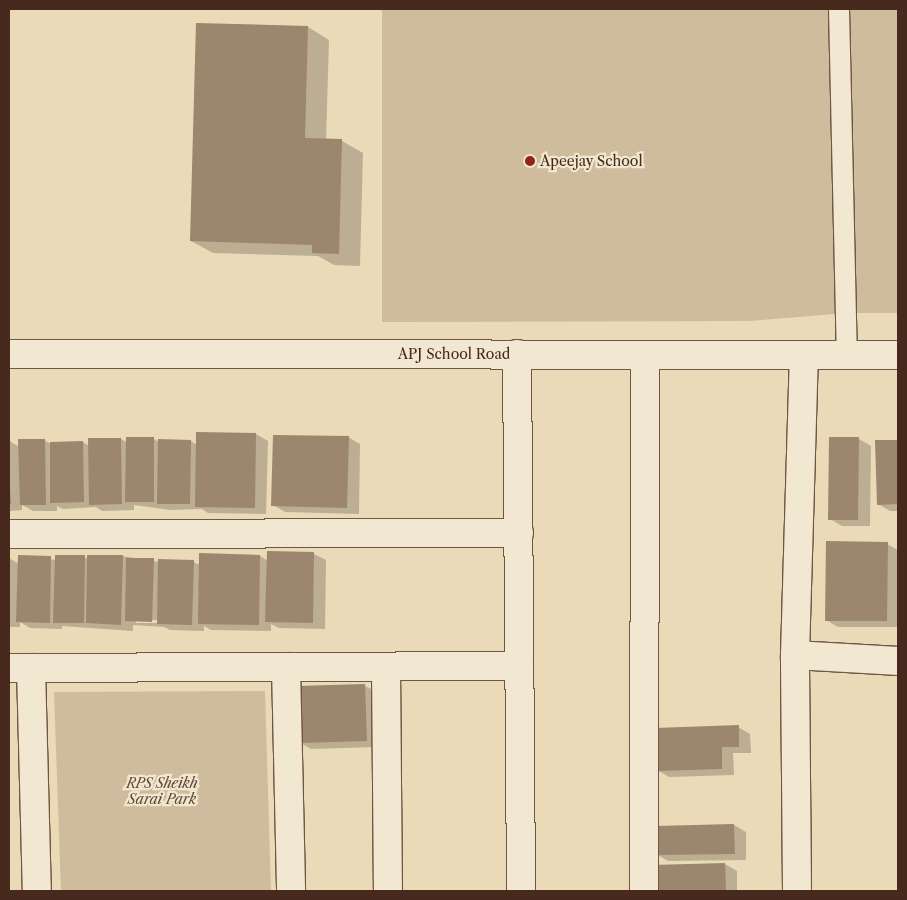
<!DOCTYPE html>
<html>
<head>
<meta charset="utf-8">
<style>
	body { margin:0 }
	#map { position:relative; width:907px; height:900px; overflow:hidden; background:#ebdab7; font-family:"Libre Caslon Text",serif }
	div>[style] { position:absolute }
	.green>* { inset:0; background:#cfbc9d }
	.shadow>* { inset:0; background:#0003 }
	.building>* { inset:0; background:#9c866d }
	.roads { filter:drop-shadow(1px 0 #705644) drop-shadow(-1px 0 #705644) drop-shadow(0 1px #705644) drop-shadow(0 -1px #705644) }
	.lane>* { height:20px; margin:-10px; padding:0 10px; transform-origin:10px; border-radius:10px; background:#f2e7d0 }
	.street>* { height:28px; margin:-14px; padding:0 14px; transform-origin:14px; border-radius:14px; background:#f2e7d0 }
	.secondary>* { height:28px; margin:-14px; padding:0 14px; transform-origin:14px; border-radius:14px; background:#f2e7d0 }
	.dots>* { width:14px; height:14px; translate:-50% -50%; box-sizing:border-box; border:2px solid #f2e7d0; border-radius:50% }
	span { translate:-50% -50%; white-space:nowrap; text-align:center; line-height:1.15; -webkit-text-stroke:4.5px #f2e7d0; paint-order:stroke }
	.poi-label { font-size:14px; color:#472a1d }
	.left { translate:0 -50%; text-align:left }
	.street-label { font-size:14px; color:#472a1d }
	.park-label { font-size:14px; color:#624737; font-style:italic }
	.frame { position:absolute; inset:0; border:10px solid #472a1d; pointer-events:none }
</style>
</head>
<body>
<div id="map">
	<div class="green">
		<div style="clip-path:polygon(382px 9px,898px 9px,898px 313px,846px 313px,750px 321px,382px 322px)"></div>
		<div style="clip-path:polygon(265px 691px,271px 891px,61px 891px,54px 692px)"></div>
	</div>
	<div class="shadow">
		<div style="clip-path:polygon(308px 27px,329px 40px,326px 140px,342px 141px,363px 153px,360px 266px,334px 265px,318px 256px,213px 253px,191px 241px)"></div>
		<div style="clip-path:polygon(256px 434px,268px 441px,266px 514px,208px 513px,202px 509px,170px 510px,134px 505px,134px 510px,102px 511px,96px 507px,63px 509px,57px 506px,57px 511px,33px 511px,22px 505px,22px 510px,9px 511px,9px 441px,20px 447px,44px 440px,49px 443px,83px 442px,89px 446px,89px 440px,121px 439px,128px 443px,154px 439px,159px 442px,191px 441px,197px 445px)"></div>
		<div style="clip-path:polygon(348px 437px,360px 444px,359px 514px,285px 512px,273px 505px)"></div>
		<div style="clip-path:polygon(859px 439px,871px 446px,870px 526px,842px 526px,830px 519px)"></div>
		<div style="clip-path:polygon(876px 441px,898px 441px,898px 511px,890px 511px,878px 504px)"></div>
		<div style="clip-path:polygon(887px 544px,898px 550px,898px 627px,838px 627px,826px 620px)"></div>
		<div style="clip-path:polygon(evenodd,314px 554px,326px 560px,325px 629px,279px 628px,271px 624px,271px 631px,211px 630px,204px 626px,204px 631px,170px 630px,164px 627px,133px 625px,133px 631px,62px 626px,62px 629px,30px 628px,20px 622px,20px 627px,9px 627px,9px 558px,19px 564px,19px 556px,56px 560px,122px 556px,159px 562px,193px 562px,200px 565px,260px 556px,268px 561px,314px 554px,136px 620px,159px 620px,159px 623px,136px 623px,136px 620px)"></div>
		<div style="clip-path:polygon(365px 686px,377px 692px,378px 747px,311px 749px,299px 742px)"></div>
		<div style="clip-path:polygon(738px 727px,750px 734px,751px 753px,733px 753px,734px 775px,669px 777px,657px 770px)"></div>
		<div style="clip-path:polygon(734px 825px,746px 832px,746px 860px,668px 861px,656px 854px)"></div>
		<div style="clip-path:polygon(725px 864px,737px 871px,737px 891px,654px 891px)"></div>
	</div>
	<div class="building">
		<div style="clip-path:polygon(196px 23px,308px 26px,305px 138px,342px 139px,339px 254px,312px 253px,312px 245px,190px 241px)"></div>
		<div style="clip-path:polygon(196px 432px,256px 433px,255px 508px,195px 507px)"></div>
		<div style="clip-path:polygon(273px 435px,349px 436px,347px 508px,271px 506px)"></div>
		<div style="clip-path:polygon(126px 437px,154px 437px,154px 502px,125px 502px)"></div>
		<div style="clip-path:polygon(829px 437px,859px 437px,858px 520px,828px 520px)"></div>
		<div style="clip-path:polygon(88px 438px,121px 438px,122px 504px,89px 505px)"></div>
		<div style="clip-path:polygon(18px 439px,45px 439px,46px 505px,20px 505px)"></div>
		<div style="clip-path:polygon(158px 439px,191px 440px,190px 504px,157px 504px)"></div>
		<div style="clip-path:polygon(875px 440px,898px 440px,898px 504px,877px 505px)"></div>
		<div style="clip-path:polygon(83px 441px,84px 502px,50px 503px,50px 442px)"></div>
		<div style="clip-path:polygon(9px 489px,10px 489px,11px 504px,9px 504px)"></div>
		<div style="clip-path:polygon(826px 541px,888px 542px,887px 621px,825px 621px)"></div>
		<div style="clip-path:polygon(267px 551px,314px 552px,313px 623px,265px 622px)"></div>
		<div style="clip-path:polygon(199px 553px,260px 555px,259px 625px,198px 624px)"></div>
		<div style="clip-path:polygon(18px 555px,51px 556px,50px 623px,16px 622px)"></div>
		<div style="clip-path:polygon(55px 555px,85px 555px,84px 623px,53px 623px)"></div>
		<div style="clip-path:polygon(87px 555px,123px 555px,121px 625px,86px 623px)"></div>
		<div style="clip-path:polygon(126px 558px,154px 558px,152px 622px,125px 621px)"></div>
		<div style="clip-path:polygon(158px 559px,194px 560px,192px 625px,157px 624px)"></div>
		<div style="clip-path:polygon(365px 684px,367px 741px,298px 743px,296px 686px)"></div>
		<div style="clip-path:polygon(739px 725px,739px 747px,722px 747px,722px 769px,656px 771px,655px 728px)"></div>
		<div style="clip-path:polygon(734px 824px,735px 854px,655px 855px,655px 826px)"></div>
		<div style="clip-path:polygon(725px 863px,726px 891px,653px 891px,652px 865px)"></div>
	</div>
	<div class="roads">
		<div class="lane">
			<div style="left:839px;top:9px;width:346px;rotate:88.7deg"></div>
		</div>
		<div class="street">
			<div style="left:517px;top:354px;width:537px;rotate:89.57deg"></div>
			<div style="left:9px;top:534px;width:510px;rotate:-0.11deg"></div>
			<div style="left:795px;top:655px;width:103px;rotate:3.3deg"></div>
			<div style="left:286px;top:667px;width:224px;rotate:88.7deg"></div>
			<div style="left:386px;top:667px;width:224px;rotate:89.5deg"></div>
			<div style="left:9px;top:668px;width:510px;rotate:-0.22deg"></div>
			<div style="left:31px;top:668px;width:223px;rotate:88.5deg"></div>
			<div style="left:644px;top:891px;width:536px;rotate:-89.89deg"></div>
			<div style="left:797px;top:891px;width:236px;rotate:-90.5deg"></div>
			<div style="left:795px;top:655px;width:300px;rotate:-88.3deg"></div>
		</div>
		<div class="secondary">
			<div style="left:9px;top:354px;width:889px;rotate:0.06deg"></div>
		</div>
	</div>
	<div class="dots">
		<div style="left:530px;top:161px;background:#8f2418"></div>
	</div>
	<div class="poi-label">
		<span class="left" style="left:540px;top:161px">Apeejay School</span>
	</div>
	<div class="street-label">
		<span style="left:454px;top:354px">APJ School Road</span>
	</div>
	<div class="park-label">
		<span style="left:162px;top:791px">RPS Sheikh<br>Sarai Park</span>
	</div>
	<div class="frame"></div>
</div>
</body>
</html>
